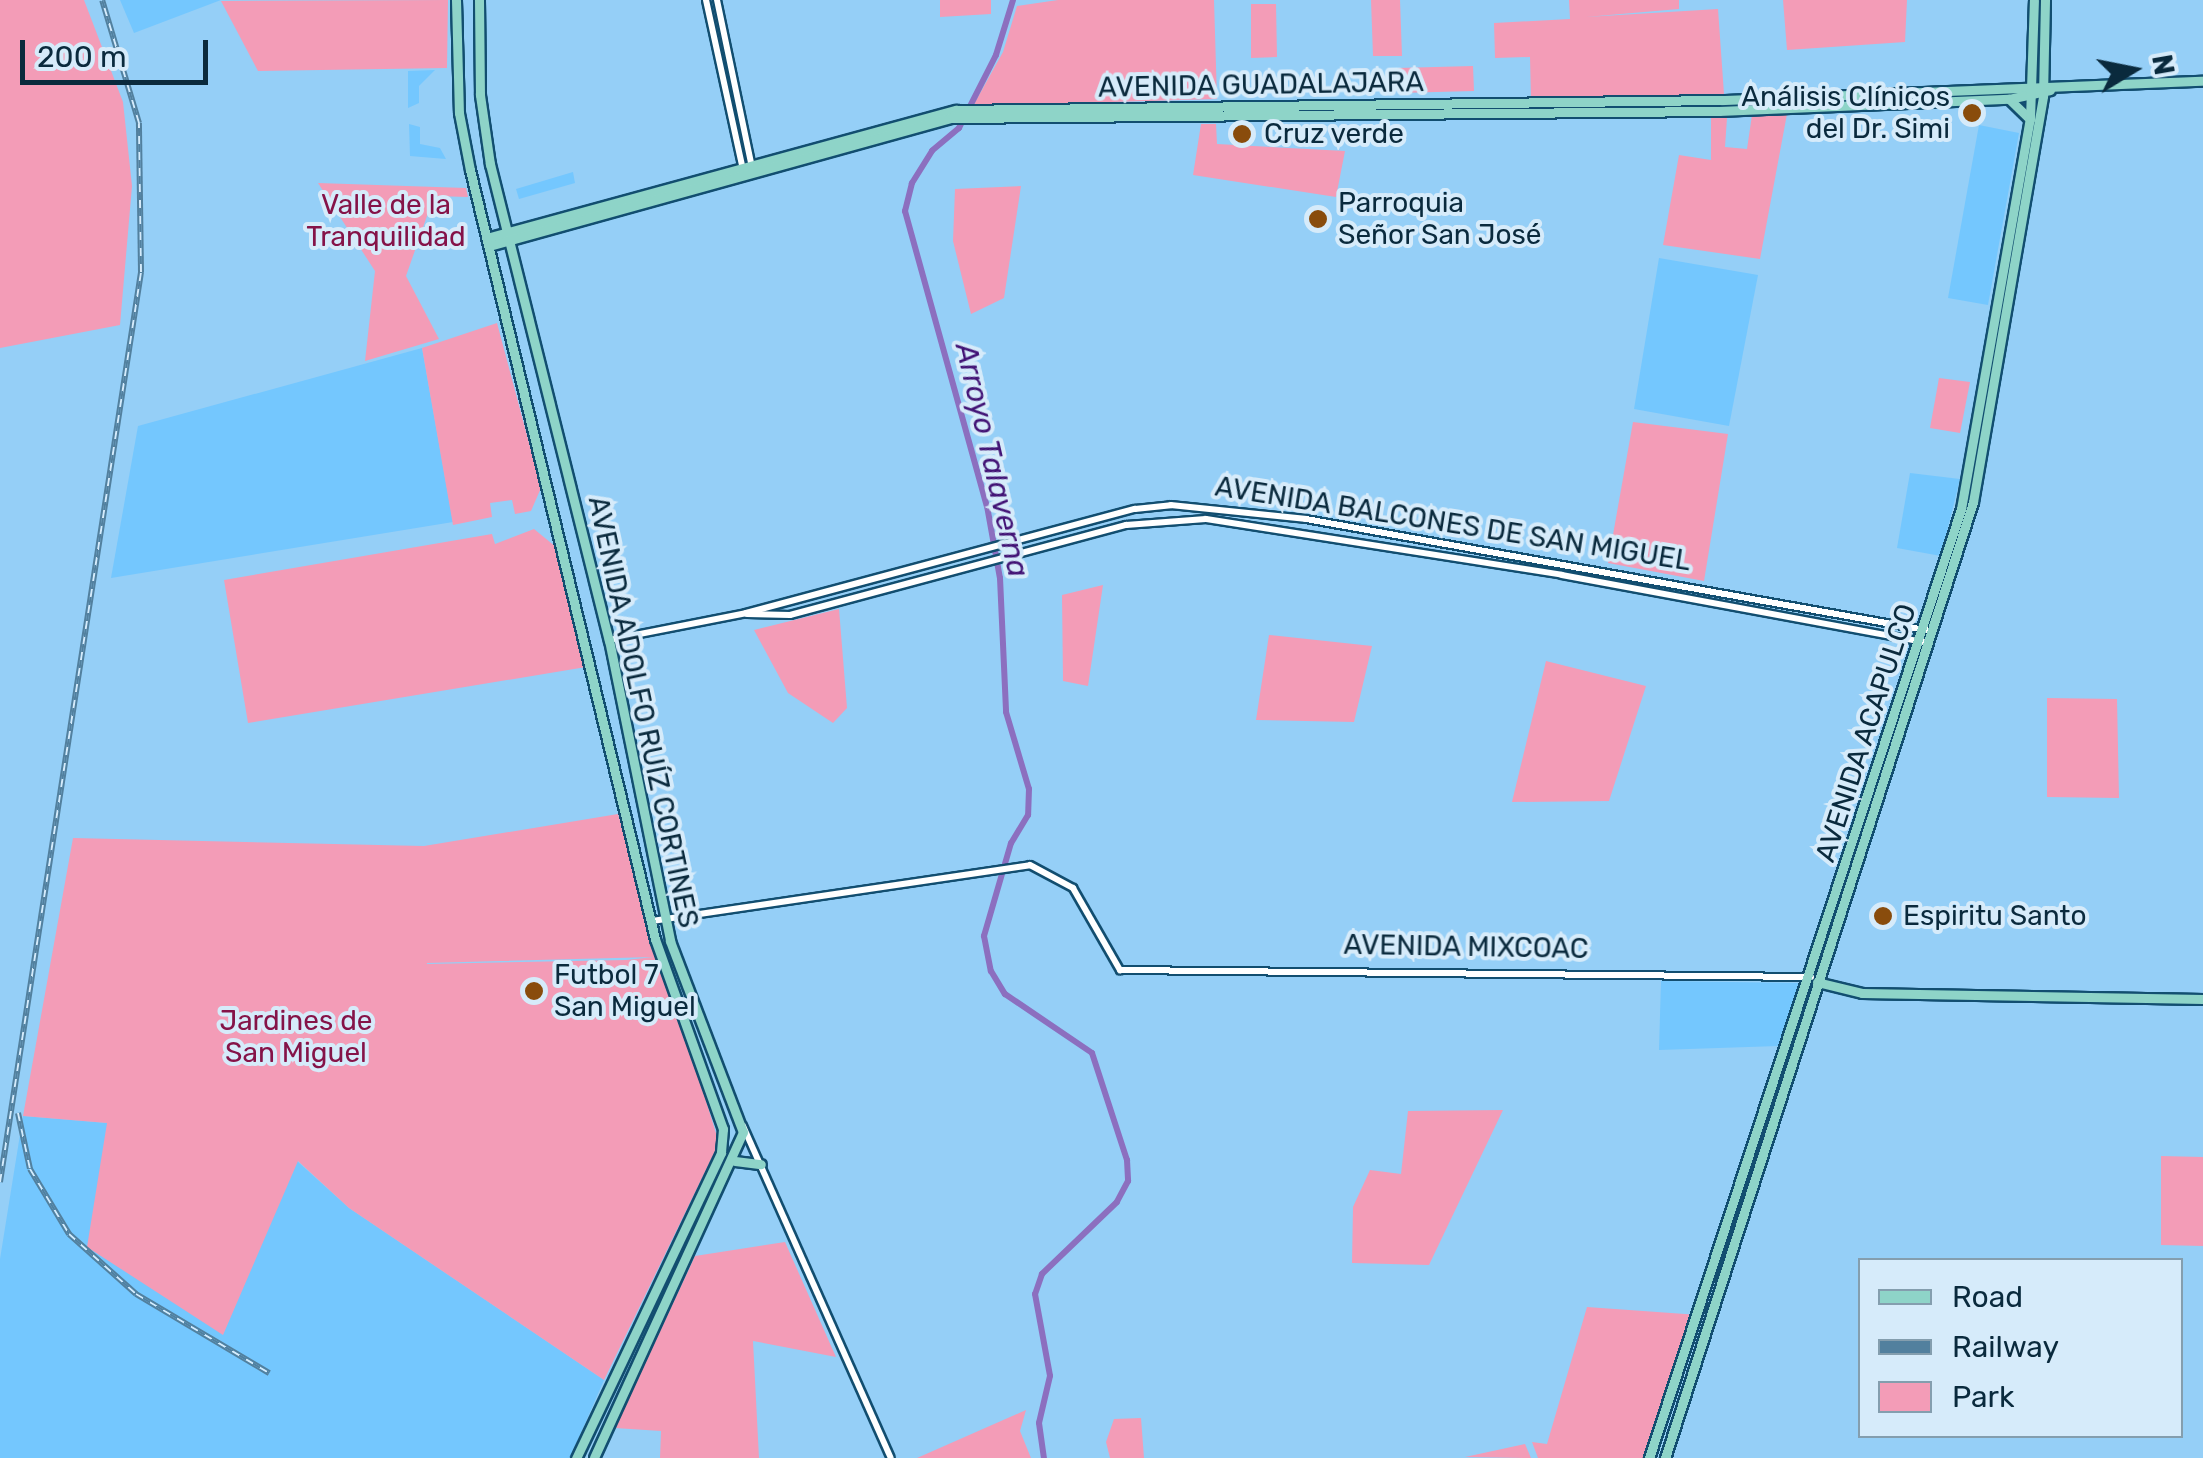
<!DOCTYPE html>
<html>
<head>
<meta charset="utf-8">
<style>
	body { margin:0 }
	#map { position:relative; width:2203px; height:1458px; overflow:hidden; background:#95cff7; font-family:Rubik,sans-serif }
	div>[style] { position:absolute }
	.built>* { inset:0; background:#74c7fe }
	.green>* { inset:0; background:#f39cb7 }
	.canal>* { height:6px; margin:-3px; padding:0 3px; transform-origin:3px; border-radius:3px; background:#8c6fbf }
	.roads { filter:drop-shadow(2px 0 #124e70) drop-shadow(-2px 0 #124e70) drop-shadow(0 2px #124e70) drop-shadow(0 -2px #124e70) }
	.minor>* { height:6px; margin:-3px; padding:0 3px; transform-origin:3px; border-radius:3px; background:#fff }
	.major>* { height:9px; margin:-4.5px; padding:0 4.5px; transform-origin:4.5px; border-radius:4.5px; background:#8ed4c8 }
	.rail>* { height:6px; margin-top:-3px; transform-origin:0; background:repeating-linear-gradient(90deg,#d6ebfa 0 8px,#52809e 0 16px); box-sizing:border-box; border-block:2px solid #52809e }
	.dots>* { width:28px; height:28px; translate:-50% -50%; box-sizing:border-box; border:5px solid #d6ebfa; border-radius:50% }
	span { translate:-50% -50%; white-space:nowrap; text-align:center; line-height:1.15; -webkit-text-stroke:8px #d6ebfa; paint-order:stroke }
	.street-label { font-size:28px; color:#0a2a3d }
	.poi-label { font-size:28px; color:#0a2a3d }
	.right { translate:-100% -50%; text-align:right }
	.left { translate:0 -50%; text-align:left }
	.park-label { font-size:28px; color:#851348 }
	.water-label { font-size:30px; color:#421375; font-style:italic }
	.legend { position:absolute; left:1858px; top:1258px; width:325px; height:180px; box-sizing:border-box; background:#d6ebfa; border:2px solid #849eae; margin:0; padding:12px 18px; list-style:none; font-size:30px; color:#0a2a3d }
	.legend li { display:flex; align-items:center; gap:20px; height:50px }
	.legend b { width:50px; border:2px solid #849eae }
	.north { position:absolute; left:2083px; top:20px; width:100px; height:100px; -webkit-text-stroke:8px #d6ebfa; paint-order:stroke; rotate:80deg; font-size:28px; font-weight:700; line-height:40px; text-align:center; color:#0a2a3d }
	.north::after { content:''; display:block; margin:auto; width:35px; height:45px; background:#0a2a3d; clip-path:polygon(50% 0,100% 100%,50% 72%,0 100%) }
	.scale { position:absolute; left:20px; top:40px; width:188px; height:45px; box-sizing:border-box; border:5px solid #0a2a3d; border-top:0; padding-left:12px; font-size:30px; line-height:35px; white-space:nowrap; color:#0a2a3d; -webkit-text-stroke:8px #d6ebfa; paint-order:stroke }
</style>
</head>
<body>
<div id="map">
	<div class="built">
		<div style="clip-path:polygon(120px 0,221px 0,134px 33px)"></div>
		<div style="clip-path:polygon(435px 70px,419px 86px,419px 103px,408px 108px,408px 71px)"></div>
		<div style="clip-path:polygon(409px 124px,420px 127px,420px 144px,440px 148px,446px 159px,410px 156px)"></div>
		<div style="clip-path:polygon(1979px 125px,2019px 133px,1988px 305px,1948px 298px)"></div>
		<div style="clip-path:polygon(573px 172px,575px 183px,519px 199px,516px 189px)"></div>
		<div style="clip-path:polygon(1659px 258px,1758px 275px,1729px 426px,1634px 409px)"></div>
		<div style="clip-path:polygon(422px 348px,453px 522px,111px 578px,138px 426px)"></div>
		<div style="clip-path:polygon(1910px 473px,1960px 479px,1941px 556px,1897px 548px)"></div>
		<div style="clip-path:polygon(1661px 981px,1800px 983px,1778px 1046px,1659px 1050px)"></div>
		<div style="clip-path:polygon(23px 1116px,107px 1123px,223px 1334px,297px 1161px,349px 1208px,604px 1380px,570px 1458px,0 1458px,0 1259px)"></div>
	</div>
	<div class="green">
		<div style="clip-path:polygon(0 0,84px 0,123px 102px,132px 186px,120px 325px,0 348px)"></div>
		<div style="clip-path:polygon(448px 0,447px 68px,258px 71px,221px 1px)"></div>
		<div style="clip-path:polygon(940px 0,991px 0,991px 14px,940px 17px)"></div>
		<div style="clip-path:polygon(1058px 0,1214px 0,1217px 99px,973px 106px,1003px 52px,1017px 6px)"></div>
		<div style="clip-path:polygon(1371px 0,1400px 0,1402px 56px,1373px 56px)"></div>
		<div style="clip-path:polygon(1569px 0,1679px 0,1679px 9px,1586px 17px,1718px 9px,1724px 94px,1531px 100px,1530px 57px,1495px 58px,1494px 23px,1570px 19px)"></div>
		<div style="clip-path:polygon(1783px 0,1907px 0,1905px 42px,1787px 50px)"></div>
		<div style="clip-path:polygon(1251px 4px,1276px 4px,1277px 57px,1251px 58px)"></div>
		<div style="clip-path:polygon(1473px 66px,1474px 91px,1399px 93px,1398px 68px)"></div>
		<div style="clip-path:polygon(1787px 114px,1760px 259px,1663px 245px,1679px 155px,1711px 160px,1711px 118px,1727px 118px,1725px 147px,1747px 149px,1752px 115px)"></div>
		<div style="clip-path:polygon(1201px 124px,1216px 124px,1217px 144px,1345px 151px,1336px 197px,1193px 175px)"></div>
		<div style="clip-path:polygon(318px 183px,466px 188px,468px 197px,434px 196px,406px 276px,439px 339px,365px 361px,375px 271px)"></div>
		<div style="clip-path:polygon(1021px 186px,1004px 298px,971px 314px,953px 241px,955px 189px)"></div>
		<div style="clip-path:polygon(497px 323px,541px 488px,531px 511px,515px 514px,512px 500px,490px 503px,492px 517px,453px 525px,422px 348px)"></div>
		<div style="clip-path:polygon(1939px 378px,1970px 382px,1960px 433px,1930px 428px)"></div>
		<div style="clip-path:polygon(1633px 422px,1728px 434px,1704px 581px,1608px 563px)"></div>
		<div style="clip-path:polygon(534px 529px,556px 547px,586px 667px,248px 723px,224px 580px,492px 534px,495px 544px)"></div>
		<div style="clip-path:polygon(1103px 585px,1088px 686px,1063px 681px,1062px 595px)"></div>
		<div style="clip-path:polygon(839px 609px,847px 708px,833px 723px,788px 693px,754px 630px)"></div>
		<div style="clip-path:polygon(1269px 635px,1372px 646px,1354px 722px,1256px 720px)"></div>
		<div style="clip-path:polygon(1546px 661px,1646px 686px,1609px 801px,1512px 802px)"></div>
		<div style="clip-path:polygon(2047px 698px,2117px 699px,2119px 798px,2047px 797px)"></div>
		<div style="clip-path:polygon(evenodd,618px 814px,719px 1143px,604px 1380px,349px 1208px,298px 1161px,223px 1335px,87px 1247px,107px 1123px,23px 1116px,73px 838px,424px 846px,618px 814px,654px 957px,626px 960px,427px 964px,427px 963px,654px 957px)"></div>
		<div style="clip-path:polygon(1503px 1110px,1429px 1265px,1352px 1263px,1353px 1207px,1370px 1170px,1401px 1174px,1408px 1111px)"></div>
		<div style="clip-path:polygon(2161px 1156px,2203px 1157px,2203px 1246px,2161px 1245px)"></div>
		<div style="clip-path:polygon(785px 1242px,836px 1357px,753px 1341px,759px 1458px,660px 1458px,661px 1431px,615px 1428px,695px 1256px)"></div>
		<div style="clip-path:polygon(1587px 1307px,1699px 1315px,1651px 1458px,1538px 1458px,1532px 1442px,1547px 1444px)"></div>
		<div style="clip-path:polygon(1026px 1410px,1020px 1431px,1031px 1458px,917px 1458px)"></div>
		<div style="clip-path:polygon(1141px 1418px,1144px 1458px,1110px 1458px,1106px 1442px,1114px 1419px)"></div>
		<div style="clip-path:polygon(1525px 1444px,1531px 1458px,1465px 1457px)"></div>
	</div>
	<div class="canal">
		<div style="left:1013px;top:0;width:58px;rotate:107.2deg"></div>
		<div style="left:996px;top:55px;width:82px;rotate:116.9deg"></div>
		<div style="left:959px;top:128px;width:35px;rotate:140deg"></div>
		<div style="left:932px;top:151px;width:38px;rotate:122deg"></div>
		<div style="left:912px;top:183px;width:29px;rotate:104deg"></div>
		<div style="left:905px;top:211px;width:306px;rotate:74.5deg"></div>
		<div style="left:987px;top:506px;width:73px;rotate:79.8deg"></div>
		<div style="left:1000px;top:578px;width:134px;rotate:87.4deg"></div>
		<div style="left:1006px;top:712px;width:80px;rotate:73.4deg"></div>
		<div style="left:1029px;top:789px;width:26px;rotate:92deg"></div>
		<div style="left:1028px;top:815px;width:33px;rotate:121deg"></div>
		<div style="left:1011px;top:843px;width:97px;rotate:106.2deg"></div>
		<div style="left:984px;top:936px;width:36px;rotate:79deg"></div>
		<div style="left:991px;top:971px;width:27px;rotate:59deg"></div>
		<div style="left:1005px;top:994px;width:105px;rotate:34.1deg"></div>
		<div style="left:1092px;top:1053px;width:113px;rotate:71.9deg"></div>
		<div style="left:1127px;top:1160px;width:21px;rotate:87deg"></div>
		<div style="left:1128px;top:1181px;width:24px;rotate:118deg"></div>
		<div style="left:1117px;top:1202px;width:104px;rotate:136.2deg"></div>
		<div style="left:1042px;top:1274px;width:21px;rotate:109deg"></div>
		<div style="left:1035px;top:1294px;width:83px;rotate:79.6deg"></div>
		<div style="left:1050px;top:1376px;width:48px;rotate:103.2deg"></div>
		<div style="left:1039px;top:1423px;width:35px;rotate:82deg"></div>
	</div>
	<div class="roads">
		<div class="minor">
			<div style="left:706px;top:0;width:173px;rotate:77.7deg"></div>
			<div style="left:717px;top:0;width:171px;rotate:78.2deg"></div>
			<div style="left:747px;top:614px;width:43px;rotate:1.3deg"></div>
			<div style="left:790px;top:615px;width:348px;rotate:-15deg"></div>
			<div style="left:1126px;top:525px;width:80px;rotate:-4.3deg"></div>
			<div style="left:1206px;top:519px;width:360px;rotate:8.9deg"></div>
			<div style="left:1562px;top:575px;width:372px;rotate:10.5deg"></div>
			<div style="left:609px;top:640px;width:140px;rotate:-11.1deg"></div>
			<div style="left:746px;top:613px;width:403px;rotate:-15deg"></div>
			<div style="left:1135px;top:509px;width:36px;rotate:-6deg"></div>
			<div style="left:1171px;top:505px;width:136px;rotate:5.9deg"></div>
			<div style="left:1306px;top:519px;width:635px;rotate:10.16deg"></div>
			<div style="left:652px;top:921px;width:382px;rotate:-8.4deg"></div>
			<div style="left:1030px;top:865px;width:49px;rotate:28.1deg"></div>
			<div style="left:1073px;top:888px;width:95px;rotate:60.2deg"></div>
			<div style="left:1120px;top:970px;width:691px;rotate:0.58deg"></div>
			<div style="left:743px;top:1126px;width:363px;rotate:66deg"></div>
		</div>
		<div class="major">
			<div style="left:456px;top:0;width:113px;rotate:88.5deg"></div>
			<div style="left:459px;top:113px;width:58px;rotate:79.1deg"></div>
			<div style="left:470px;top:170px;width:791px;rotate:76.47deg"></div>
			<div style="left:655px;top:939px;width:202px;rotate:70.3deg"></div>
			<div style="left:723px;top:1129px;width:24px;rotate:95deg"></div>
			<div style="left:721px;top:1153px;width:338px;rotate:115.4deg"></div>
			<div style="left:479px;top:0;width:95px;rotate:89.4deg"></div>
			<div style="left:480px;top:95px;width:70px;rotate:81.8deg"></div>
			<div style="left:490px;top:164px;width:491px;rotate:76deg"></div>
			<div style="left:609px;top:640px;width:307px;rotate:78.5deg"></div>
			<div style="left:670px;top:941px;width:204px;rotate:69.1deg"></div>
			<div style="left:743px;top:1132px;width:358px;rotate:114.6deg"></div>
			<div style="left:2009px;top:99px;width:29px;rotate:44deg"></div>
			<div style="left:487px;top:238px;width:486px;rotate:-15.3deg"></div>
			<div style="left:956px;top:110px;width:767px;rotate:-0.75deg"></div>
			<div style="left:1723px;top:100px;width:480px;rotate:-2.3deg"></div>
			<div style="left:489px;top:246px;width:477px;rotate:-15.5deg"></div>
			<div style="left:949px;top:118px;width:770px;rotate:-0.52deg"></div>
			<div style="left:1719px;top:111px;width:290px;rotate:-2.4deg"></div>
			<div style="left:2009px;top:99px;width:42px;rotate:-12.4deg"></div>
			<div style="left:1817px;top:982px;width:46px;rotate:13.7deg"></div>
			<div style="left:1862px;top:993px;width:341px;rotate:1deg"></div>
			<div style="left:735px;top:1161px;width:26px;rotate:7deg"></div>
			<div style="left:1649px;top:1458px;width:999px;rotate:-71.8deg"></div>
			<div style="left:1961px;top:509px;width:396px;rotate:-80deg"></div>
			<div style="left:2030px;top:119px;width:119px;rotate:-88.1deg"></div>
			<div style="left:1665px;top:1458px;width:1004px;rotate:-72.14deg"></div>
			<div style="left:1973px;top:502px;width:412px;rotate:-80.2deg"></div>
			<div style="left:2043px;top:96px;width:96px;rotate:-88.8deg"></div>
		</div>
	</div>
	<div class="rail">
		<div style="left:18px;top:1113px;width:57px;rotate:77.9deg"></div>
		<div style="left:30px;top:1169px;width:76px;rotate:59deg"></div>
		<div style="left:69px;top:1234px;width:90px;rotate:41.8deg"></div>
		<div style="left:136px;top:1294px;width:155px;rotate:30.7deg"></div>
		<div style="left:0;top:1182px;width:921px;rotate:-81.19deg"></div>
		<div style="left:141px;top:272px;width:149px;rotate:-90.8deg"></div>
		<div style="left:139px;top:123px;width:128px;rotate:-106.7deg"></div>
	</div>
	<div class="dots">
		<div style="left:1972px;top:113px;background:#894c0c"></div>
		<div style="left:1242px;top:134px;background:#894c0c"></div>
		<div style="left:1318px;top:219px;background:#894c0c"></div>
		<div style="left:1883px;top:916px;background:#894c0c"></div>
		<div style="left:534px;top:991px;background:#894c0c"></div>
	</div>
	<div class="street-label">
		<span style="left:1261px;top:85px;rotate:-1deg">AVENIDA GUADALAJARA</span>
		<span style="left:1453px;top:524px;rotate:9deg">AVENIDA BALCONES DE SAN MIGUEL</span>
		<span style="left:643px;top:712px;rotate:78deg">AVENIDA ADOLFO RUÍZ CORTINES</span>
		<span style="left:1866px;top:733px;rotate:-72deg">AVENIDA ACAPULCO</span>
		<span style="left:1466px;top:947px;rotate:1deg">AVENIDA MIXCOAC</span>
	</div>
	<div class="poi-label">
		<span class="right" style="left:1950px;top:113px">Análisis Clínicos<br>del Dr. Simi</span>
		<span class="left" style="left:1264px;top:134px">Cruz verde</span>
		<span class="left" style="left:1338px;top:219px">Parroquia<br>Señor San José</span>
		<span class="left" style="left:1903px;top:916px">Espiritu Santo</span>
		<span class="left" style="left:554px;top:991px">Futbol 7<br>San Miguel</span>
	</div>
	<div class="park-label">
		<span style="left:386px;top:221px">Valle de la<br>Tranquilidad</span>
		<span style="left:296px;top:1037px">Jardines de<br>San Miguel</span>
	</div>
	<div class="water-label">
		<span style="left:992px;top:460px;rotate:77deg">Arroyo Talaverna</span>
	</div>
	<ul class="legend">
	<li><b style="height:12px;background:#8ed4c8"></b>Road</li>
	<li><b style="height:12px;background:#52809e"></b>Railway</li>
	<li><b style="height:28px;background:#f39cb7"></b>Park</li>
	</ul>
	<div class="north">N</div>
	<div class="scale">200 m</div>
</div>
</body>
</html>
